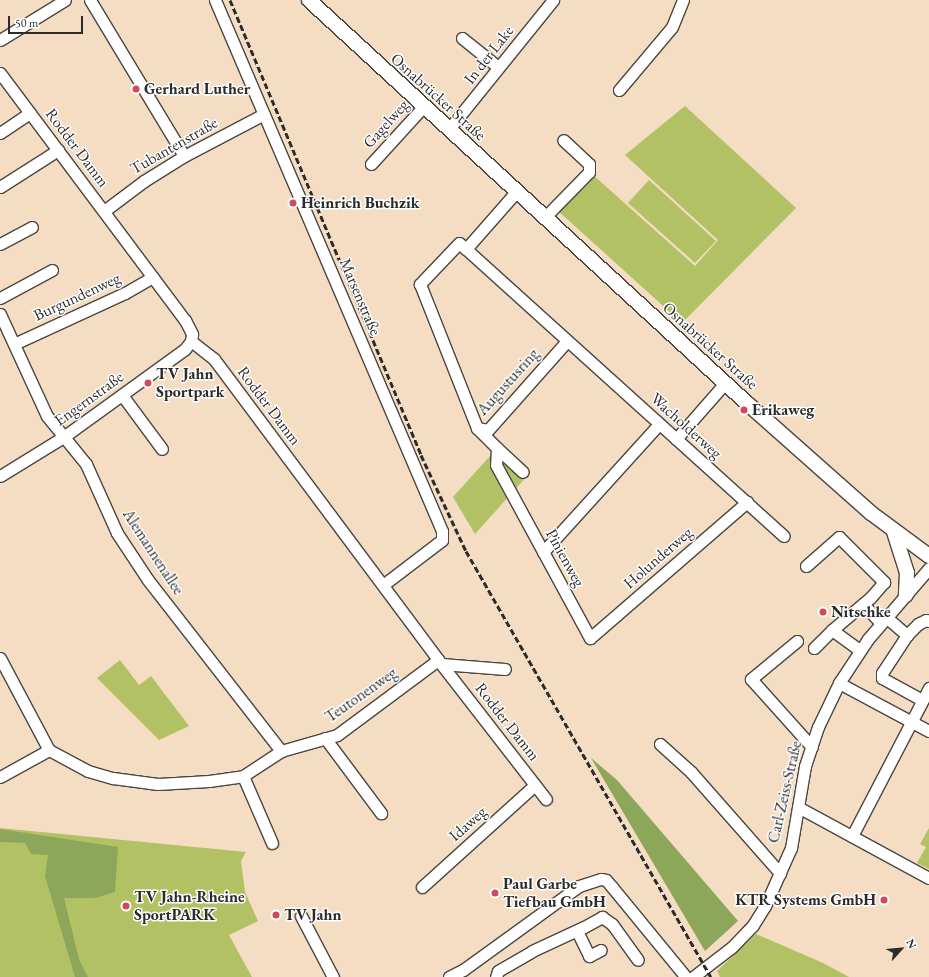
<!DOCTYPE html>
<html>
<head>
<meta charset="utf-8">
<style>
	body { margin:0 }
	#map { position:relative; width:929px; height:977px; overflow:hidden; background:#f4ddc2; font-family:"EB Garamond",serif }
	div>[style] { position:absolute }
	.green>* { inset:0; background:#b2c164 }
	.forest>* { inset:0; background:#8da75a }
	.roads { filter:drop-shadow(1px 0 #494642) drop-shadow(-1px 0 #494642) drop-shadow(0 1px #494642) drop-shadow(0 -1px #494642) }
	.minor>* { height:11px; margin:-5.5px; padding:0 5.5px; transform-origin:5.5px; border-radius:5.5px; background:#fff }
	.major>* { height:14px; margin:-7px; padding:0 7px; transform-origin:7px; border-radius:7px; background:#fff }
	.rail>* { height:3px; margin-top:-1.5px; transform-origin:0; background:repeating-linear-gradient(90deg,#2b2b2b 0 6px,transparent 0 9px) }
	.dots>* { width:11px; height:11px; translate:-50% -50%; box-sizing:border-box; border:2px solid #fff; border-radius:50% }
	span { translate:-50% -50%; white-space:nowrap; text-align:center; line-height:1.15; -webkit-text-stroke:3px #fff; paint-order:stroke }
	.street-label { font-size:16px; color:#2b2b2b }
	.poi-label { font-size:16px; color:#2b2b2b; font-weight:700 }
	.left { translate:0 -50%; text-align:left }
	.right { translate:-100% -50%; text-align:right }
	.north { position:absolute; left:881px; top:929px; width:40px; height:40px; -webkit-text-stroke:3px #fff; paint-order:stroke; rotate:63deg; font-size:11px; font-weight:700; line-height:16px; text-align:center; color:#2b2b2b }
	.north::after { content:''; display:block; margin:auto; width:14px; height:18px; background:#2b2b2b; clip-path:polygon(50% 0,100% 100%,50% 72%,0 100%) }
	.scale { position:absolute; left:8px; top:16px; width:75px; height:18px; box-sizing:border-box; border:2px solid #2b2b2b; border-top:0; padding-left:5px; font-size:12px; line-height:14px; white-space:nowrap; color:#2b2b2b; -webkit-text-stroke:3px #fff; paint-order:stroke }
</style>
</head>
<body>
<div id="map">
	<div class="green">
		<div style="clip-path:polygon(685px 106px,796px 208px,682px 323px,556px 209px,593px 175px,695px 266px,718px 240px,625px 155px)"></div>
		<div style="clip-path:polygon(649px 180px,716px 241px,695px 263px,628px 203px)"></div>
		<div style="clip-path:polygon(499px 446px,529px 474px,475px 534px,453px 497px)"></div>
		<div style="clip-path:polygon(120px 660px,139px 685px,151px 676px,189px 726px,159px 740px,97px 678px)"></div>
		<div style="clip-path:polygon(0 828px,246px 852px,241px 861px,245px 892px,258px 921px,229px 935px,252px 977px,0 977px)"></div>
		<div style="clip-path:polygon(929px 828px,929px 869px,917px 863px,926px 847px,920px 844px)"></div>
		<div style="clip-path:polygon(756px 934px,823px 963px,849px 977px,720px 977px,717px 971px)"></div>
	</div>
	<div class="forest">
		<div style="clip-path:polygon(591px 758px,617px 780px,738px 921px,705px 951px)"></div>
		<div style="clip-path:polygon(0 829px,118px 847px,115px 892px,95px 898px,64px 898px,79px 959px,88px 977px,75px 977px,45px 876px,48px 855px,31px 854px,25px 843px,0 842px)"></div>
	</div>
	<div class="roads">
		<div class="minor">
			<div style="left:90px;top:0;width:182px;rotate:58.9deg"></div>
			<div style="left:215px;top:0;width:577px;rotate:66.85deg"></div>
			<div style="left:442px;top:531px;width:9px;rotate:90deg"></div>
			<div style="left:442px;top:540px;width:74px;rotate:142.7deg"></div>
			<div style="left:462px;top:38px;width:46px;rotate:38.9deg"></div>
			<div style="left:0;top:40px;width:76px;rotate:-31.6deg"></div>
			<div style="left:0;top:73px;width:309px;rotate:53.2deg"></div>
			<div style="left:185px;top:320px;width:16px;rotate:63deg"></div>
			<div style="left:192px;top:334px;width:7px;rotate:98deg"></div>
			<div style="left:191px;top:341px;width:10px;rotate:127deg"></div>
			<div style="left:185px;top:349px;width:148px;rotate:144.1deg"></div>
			<div style="left:65px;top:436px;width:76px;rotate:148.4deg"></div>
			<div style="left:619px;top:90px;width:82px;rotate:-49.9deg"></div>
			<div style="left:672px;top:27px;width:29px;rotate:-68deg"></div>
			<div style="left:449px;top:129px;width:166px;rotate:-51.1deg"></div>
			<div style="left:0;top:133px;width:36px;rotate:-34deg"></div>
			<div style="left:371px;top:164px;width:79px;rotate:-47.6deg"></div>
			<div style="left:0;top:187px;width:69px;rotate:-32.5deg"></div>
			<div style="left:516px;top:192px;width:76px;rotate:131.3deg"></div>
			<div style="left:466px;top:249px;width:9px;rotate:-139deg"></div>
			<div style="left:459px;top:243px;width:57px;rotate:133.6deg"></div>
			<div style="left:420px;top:284px;width:155px;rotate:68.4deg"></div>
			<div style="left:477px;top:428px;width:11px;rotate:10deg"></div>
			<div style="left:488px;top:430px;width:119px;rotate:-48.4deg"></div>
			<div style="left:104px;top:211px;width:50px;rotate:-36.9deg"></div>
			<div style="left:144px;top:181px;width:47px;rotate:-32deg"></div>
			<div style="left:184px;top:156px;width:90px;rotate:-27.7deg"></div>
			<div style="left:544px;top:218px;width:64px;rotate:-45.6deg"></div>
			<div style="left:589px;top:172px;width:8px;rotate:-90deg"></div>
			<div style="left:589px;top:164px;width:35px;rotate:-137deg"></div>
			<div style="left:0;top:244px;width:36px;rotate:-28deg"></div>
			<div style="left:466px;top:249px;width:428px;rotate:42.1deg"></div>
			<div style="left:0;top:298px;width:59px;rotate:-28.3deg"></div>
			<div style="left:0;top:314px;width:112px;rotate:65.3deg"></div>
			<div style="left:47px;top:416px;width:62px;rotate:50.9deg"></div>
			<div style="left:86px;top:464px;width:76px;rotate:65.8deg"></div>
			<div style="left:117px;top:533px;width:56px;rotate:56.6deg"></div>
			<div style="left:148px;top:580px;width:217px;rotate:52.1deg"></div>
			<div style="left:191px;top:341px;width:29px;rotate:38deg"></div>
			<div style="left:214px;top:359px;width:375px;rotate:53.3deg"></div>
			<div style="left:438px;top:660px;width:176px;rotate:52.2deg"></div>
			<div style="left:14px;top:344px;width:122px;rotate:-24.7deg"></div>
			<div style="left:125px;top:293px;width:32px;rotate:-30deg"></div>
			<div style="left:122px;top:395px;width:67px;rotate:53.5deg"></div>
			<div style="left:477px;top:428px;width:28px;rotate:45deg"></div>
			<div style="left:497px;top:448px;width:17px;rotate:93deg"></div>
			<div style="left:496px;top:465px;width:197px;rotate:61.5deg"></div>
			<div style="left:590px;top:638px;width:208px;rotate:-40.9deg"></div>
			<div style="left:676px;top:439px;width:74px;rotate:-48.8deg"></div>
			<div style="left:497px;top:448px;width:35px;rotate:43deg"></div>
			<div style="left:543px;top:552px;width:173px;rotate:-47.8deg"></div>
			<div style="left:806px;top:566px;width:44px;rotate:-41.3deg"></div>
			<div style="left:839px;top:537px;width:64px;rotate:45deg"></div>
			<div style="left:884px;top:582px;width:21px;rotate:131deg"></div>
			<div style="left:870px;top:598px;width:50px;rotate:139.9deg"></div>
			<div style="left:863px;top:604px;width:26px;rotate:47deg"></div>
			<div style="left:886px;top:617px;width:28px;rotate:41deg"></div>
			<div style="left:907px;top:635px;width:16px;rotate:-45deg"></div>
			<div style="left:918px;top:624px;width:9px;rotate:-27deg"></div>
			<div style="left:926px;top:620px;width:3px;rotate:18deg"></div>
			<div style="left:907px;top:635px;width:45px;rotate:123.3deg"></div>
			<div style="left:882px;top:673px;width:5px;rotate:90deg"></div>
			<div style="left:882px;top:678px;width:46px;rotate:28.8deg"></div>
			<div style="left:797px;top:641px;width:60px;rotate:140.4deg"></div>
			<div style="left:751px;top:679px;width:91px;rotate:48.1deg"></div>
			<div style="left:814px;top:648px;width:25px;rotate:-45deg"></div>
			<div style="left:832px;top:630px;width:34px;rotate:36deg"></div>
			<div style="left:0;top:658px;width:104px;rotate:62deg"></div>
			<div style="left:49px;top:750px;width:44px;rotate:28.3deg"></div>
			<div style="left:88px;top:771px;width:26px;rotate:16deg"></div>
			<div style="left:113px;top:778px;width:45px;rotate:7.6deg"></div>
			<div style="left:158px;top:784px;width:51px;rotate:-3.4deg"></div>
			<div style="left:209px;top:781px;width:34px;rotate:-8deg"></div>
			<div style="left:243px;top:776px;width:45px;rotate:-33.3deg"></div>
			<div style="left:281px;top:751px;width:58px;rotate:-15.9deg"></div>
			<div style="left:337px;top:735px;width:126px;rotate:-36.6deg"></div>
			<div style="left:442px;top:664px;width:63px;rotate:4.5deg"></div>
			<div style="left:839px;top:683px;width:102px;rotate:28.1deg"></div>
			<div style="left:325px;top:738px;width:94px;rotate:53.3deg"></div>
			<div style="left:660px;top:744px;width:42px;rotate:42.1deg"></div>
			<div style="left:691px;top:772px;width:135px;rotate:48.6deg"></div>
			<div style="left:243px;top:776px;width:73px;rotate:66.6deg"></div>
			<div style="left:0;top:777px;width:56px;rotate:-28.9deg"></div>
			<div style="left:798px;top:807px;width:149px;rotate:28.5deg"></div>
			<div style="left:852px;top:836px;width:167px;rotate:-62.5deg"></div>
			<div style="left:422px;top:887px;width:152px;rotate:-42.1deg"></div>
			<div style="left:301px;top:916px;width:69px;rotate:62.3deg"></div>
			<div style="left:577px;top:931px;width:28px;rotate:64deg"></div>
			<div style="left:589px;top:956px;width:13px;rotate:-27deg"></div>
			<div style="left:449px;top:977px;width:16px;rotate:-27deg"></div>
			<div style="left:463px;top:970px;width:143px;rotate:-35.9deg"></div>
			<div style="left:579px;top:886px;width:23px;rotate:-18deg"></div>
			<div style="left:601px;top:879px;width:5px;rotate:11deg"></div>
			<div style="left:606px;top:880px;width:9px;rotate:49deg"></div>
			<div style="left:612px;top:887px;width:117px;rotate:50.6deg"></div>
			<div style="left:496px;top:977px;width:6px;rotate:-72deg"></div>
			<div style="left:498px;top:971px;width:39px;rotate:-30deg"></div>
			<div style="left:532px;top:951px;width:57px;rotate:-24.8deg"></div>
			<div style="left:584px;top:927px;width:21px;rotate:-29deg"></div>
			<div style="left:602px;top:917px;width:12px;rotate:35deg"></div>
			<div style="left:612px;top:924px;width:44px;rotate:54.2deg"></div>
			<div style="left:693px;top:977px;width:49px;rotate:-37.6deg"></div>
			<div style="left:732px;top:947px;width:30px;rotate:-46deg"></div>
			<div style="left:753px;top:925px;width:22px;rotate:-58deg"></div>
			<div style="left:765px;top:906px;width:64px;rotate:-65.9deg"></div>
			<div style="left:791px;top:848px;width:83px;rotate:-80.3deg"></div>
			<div style="left:805px;top:766px;width:41px;rotate:-71.6deg"></div>
			<div style="left:818px;top:727px;width:49px;rotate:-64.5deg"></div>
			<div style="left:839px;top:683px;width:53px;rotate:-56.6deg"></div>
			<div style="left:868px;top:639px;width:94px;rotate:-49.3deg"></div>
		</div>
		<div class="major">
			<div style="left:309px;top:0;width:598px;rotate:42.63deg"></div>
			<div style="left:749px;top:405px;width:163px;rotate:41.5deg"></div>
			<div style="left:871px;top:513px;width:72px;rotate:36.6deg"></div>
			<div style="left:894px;top:532px;width:43px;rotate:72.4deg"></div>
			<div style="left:907px;top:573px;width:22px;rotate:93deg"></div>
		</div>
	</div>
	<div class="rail">
		<div style="left:230px;top:0;width:493px;rotate:67.2deg"></div>
		<div style="left:421px;top:455px;width:106px;rotate:64.9deg"></div>
		<div style="left:466px;top:551px;width:491px;rotate:60.1deg"></div>
	</div>
	<div class="dots">
		<div style="left:136px;top:89px;background:#d1495b"></div>
		<div style="left:293px;top:203px;background:#d1495b"></div>
		<div style="left:148px;top:383px;background:#d1495b"></div>
		<div style="left:744px;top:410px;background:#d1495b"></div>
		<div style="left:823px;top:612px;background:#d1495b"></div>
		<div style="left:495px;top:893px;background:#d1495b"></div>
		<div style="left:884px;top:900px;background:#d1495b"></div>
		<div style="left:126px;top:906px;background:#d1495b"></div>
		<div style="left:276px;top:915px;background:#d1495b"></div>
	</div>
	<div class="street-label">
		<span style="left:489px;top:55px;rotate:-52deg">In der Lake</span>
		<span style="left:438px;top:97px;rotate:42deg">Osnabrücker Straße</span>
		<span style="left:386px;top:124px;rotate:-48deg">Gagelweg</span>
		<span style="left:174px;top:146px;rotate:-30deg">Tubantenstraße</span>
		<span style="left:77px;top:148px;rotate:53deg">Rodder Damm</span>
		<span style="left:77px;top:297px;rotate:-25deg">Burgundenweg</span>
		<span style="left:360px;top:297px;rotate:67deg">Marsenstraße</span>
		<span style="left:710px;top:346px;rotate:42deg">Osnabrücker Straße</span>
		<span style="left:508px;top:382px;rotate:-48deg">Augustusring</span>
		<span style="left:89px;top:399px;rotate:-36deg">Engernstraße</span>
		<span style="left:269px;top:406px;rotate:53deg">Rodder Damm</span>
		<span style="left:686px;top:426px;rotate:42deg">Wacholderweg</span>
		<span style="left:153px;top:552px;rotate:57deg">Alemannenallee</span>
		<span style="left:565px;top:558px;rotate:61deg">Pinienweg</span>
		<span style="left:658px;top:558px;rotate:-41deg">Holunderweg</span>
		<span style="left:361px;top:695px;rotate:-35deg">Teutonenweg</span>
		<span style="left:507px;top:722px;rotate:52deg">Rodder Damm</span>
		<span style="left:785px;top:792px;rotate:-77deg">Carl-Zeiss-Straße</span>
		<span style="left:468px;top:824px;rotate:-42deg">Idaweg</span>
	</div>
	<div class="poi-label">
		<span class="left" style="left:144px;top:89px">Gerhard Luther</span>
		<span class="left" style="left:301px;top:203px">Heinrich Buchzik</span>
		<span class="left" style="left:156px;top:383px">TV Jahn<br>Sportpark</span>
		<span class="left" style="left:752px;top:410px">Erikaweg</span>
		<span class="left" style="left:831px;top:612px">Nitschke</span>
		<span class="left" style="left:503px;top:893px">Paul Garbe<br>Tiefbau GmbH</span>
		<span class="left" style="left:134px;top:906px">TV Jahn-Rheine<br>SportPARK</span>
		<span class="right" style="left:876px;top:900px">KTR Systems GmbH</span>
		<span class="left" style="left:284px;top:915px">TV Jahn</span>
	</div>
	<div class="north">N</div>
	<div class="scale">50 m</div>
</div>
</body>
</html>
